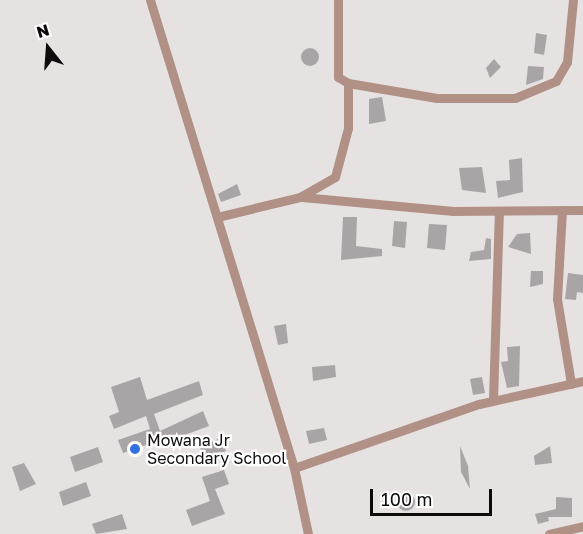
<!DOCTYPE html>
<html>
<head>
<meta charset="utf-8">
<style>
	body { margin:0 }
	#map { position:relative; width:583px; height:534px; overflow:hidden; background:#e6e2e2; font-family:"Golos Text",sans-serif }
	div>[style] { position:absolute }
	.building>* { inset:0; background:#a9a5a7 }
	.round { border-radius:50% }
	.street>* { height:9px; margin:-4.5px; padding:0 4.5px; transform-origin:4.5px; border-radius:4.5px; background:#b19086 }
	.dots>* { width:16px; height:16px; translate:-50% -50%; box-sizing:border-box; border:3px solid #fff; border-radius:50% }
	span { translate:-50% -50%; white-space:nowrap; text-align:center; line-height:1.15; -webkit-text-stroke:4.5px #fff; paint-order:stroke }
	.poi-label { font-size:16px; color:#0d0b0b }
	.left { translate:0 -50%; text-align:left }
	.north { position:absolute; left:18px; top:18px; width:60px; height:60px; -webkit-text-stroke:4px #fff; paint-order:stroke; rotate:343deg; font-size:16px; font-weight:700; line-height:24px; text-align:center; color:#0d0b0b }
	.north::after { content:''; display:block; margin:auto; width:21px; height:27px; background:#0d0b0b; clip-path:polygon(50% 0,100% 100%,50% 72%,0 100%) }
	.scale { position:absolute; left:370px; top:489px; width:122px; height:27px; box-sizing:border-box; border:3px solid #0d0b0b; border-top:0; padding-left:8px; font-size:18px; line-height:21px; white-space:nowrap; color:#0d0b0b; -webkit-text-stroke:4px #fff; paint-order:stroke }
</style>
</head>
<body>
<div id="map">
	<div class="building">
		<div style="clip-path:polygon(536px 33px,547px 35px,544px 55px,534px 53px)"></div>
		<div class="round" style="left:301px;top:48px;width:18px;height:18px"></div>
		<div style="clip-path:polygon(494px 59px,501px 67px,490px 78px,486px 68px)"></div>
		<div style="clip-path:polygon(528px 66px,544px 67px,543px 79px,526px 85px)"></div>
		<div style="clip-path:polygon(382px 97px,386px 121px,369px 124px,369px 99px)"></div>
		<div style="clip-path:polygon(522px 158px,523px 192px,498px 198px,496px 181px,510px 180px,509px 160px)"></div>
		<div style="clip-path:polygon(482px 167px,486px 193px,462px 190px,459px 168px)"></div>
		<div style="clip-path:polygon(237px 184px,241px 195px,221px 202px,218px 194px)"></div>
		<div style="clip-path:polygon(343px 217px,357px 217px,356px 246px,382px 249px,382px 256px,341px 260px)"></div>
		<div style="clip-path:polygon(394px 221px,407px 222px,405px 248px,392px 246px)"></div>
		<div style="clip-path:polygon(429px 224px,447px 225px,445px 250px,427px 248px)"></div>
		<div style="clip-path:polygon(530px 233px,531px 254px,508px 247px,517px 234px)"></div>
		<div style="clip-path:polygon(486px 238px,491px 239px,491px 259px,469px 261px,471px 252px,484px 250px)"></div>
		<div style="clip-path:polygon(531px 271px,543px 271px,543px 284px,530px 287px)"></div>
		<div style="clip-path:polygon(568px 273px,583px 275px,583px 293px,577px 292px,576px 300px,565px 299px)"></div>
		<div style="clip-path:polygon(286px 324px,288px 343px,278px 345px,274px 326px)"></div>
		<div style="clip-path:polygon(520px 346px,519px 386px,507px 388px,501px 362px,508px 361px,507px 347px)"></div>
		<div style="clip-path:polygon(335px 365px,336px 377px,313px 381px,312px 367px)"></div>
		<div style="clip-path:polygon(140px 377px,147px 400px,199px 381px,203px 395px,154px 414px,160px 431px,203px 411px,209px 426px,182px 436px,183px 441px,170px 445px,167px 438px,123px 453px,118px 440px,150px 429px,146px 416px,114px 429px,109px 416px,119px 412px,111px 387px)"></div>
		<div style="clip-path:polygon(482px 377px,485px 393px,473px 395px,470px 379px)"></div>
		<div style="clip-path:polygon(324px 428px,327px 440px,309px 444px,306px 431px)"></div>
		<div style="clip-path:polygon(221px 438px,226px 451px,204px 459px,199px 446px)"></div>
		<div style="clip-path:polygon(460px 446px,468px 466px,470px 489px,461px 472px)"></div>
		<div style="clip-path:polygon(550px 446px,552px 463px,535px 465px,534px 456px)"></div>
		<div style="clip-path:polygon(98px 447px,103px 462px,75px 472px,70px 457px)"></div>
		<div style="clip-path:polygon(24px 463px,36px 484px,20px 491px,12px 467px)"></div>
		<div style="clip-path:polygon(224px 470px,229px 484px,215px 489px,225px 514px,192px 526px,186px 510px,210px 501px,202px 477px)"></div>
		<div style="clip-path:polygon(86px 482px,91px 496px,63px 506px,59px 492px)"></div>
		<div class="round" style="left:397px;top:493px;width:18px;height:18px"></div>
		<div style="clip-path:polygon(556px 497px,572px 498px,572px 517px,548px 517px,549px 521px,538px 524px,535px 514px,556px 509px)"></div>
		<div style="clip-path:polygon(122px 514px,127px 529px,96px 534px,92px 524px)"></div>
	</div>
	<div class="street">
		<div style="left:150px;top:0;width:490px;rotate:72.9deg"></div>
		<div style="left:294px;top:468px;width:67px;rotate:78deg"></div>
		<div style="left:338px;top:0;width:77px;rotate:90deg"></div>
		<div style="left:338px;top:77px;width:12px;rotate:31deg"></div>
		<div style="left:302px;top:197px;width:152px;rotate:5.3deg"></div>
		<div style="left:453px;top:211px;width:130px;rotate:-0.4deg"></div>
		<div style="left:562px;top:210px;width:89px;rotate:93.2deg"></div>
		<div style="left:557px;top:299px;width:86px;rotate:80.6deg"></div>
		<div style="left:217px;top:217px;width:85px;rotate:-13.5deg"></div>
		<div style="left:300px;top:197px;width:40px;rotate:-29.7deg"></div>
		<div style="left:335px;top:177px;width:51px;rotate:-75.1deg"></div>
		<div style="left:348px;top:128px;width:45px;rotate:-90deg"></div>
		<div style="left:348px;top:83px;width:90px;rotate:9.6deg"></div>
		<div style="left:437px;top:98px;width:78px"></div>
		<div style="left:515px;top:98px;width:44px;rotate:-22.5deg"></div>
		<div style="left:556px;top:81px;width:22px;rotate:-60deg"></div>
		<div style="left:567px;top:62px;width:62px;rotate:-84.5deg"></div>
		<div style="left:493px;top:400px;width:187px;rotate:-88.2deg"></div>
		<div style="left:294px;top:468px;width:196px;rotate:-19.1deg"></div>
		<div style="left:479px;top:404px;width:107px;rotate:-12.5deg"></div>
		<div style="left:549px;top:534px;width:35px;rotate:-13deg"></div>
	</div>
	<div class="dots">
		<div style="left:135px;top:449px;background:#3271df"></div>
	</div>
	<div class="poi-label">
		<span class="left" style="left:147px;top:449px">Mowana Jr<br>Secondary School</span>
	</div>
	<div class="north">N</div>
	<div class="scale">100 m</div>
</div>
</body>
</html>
